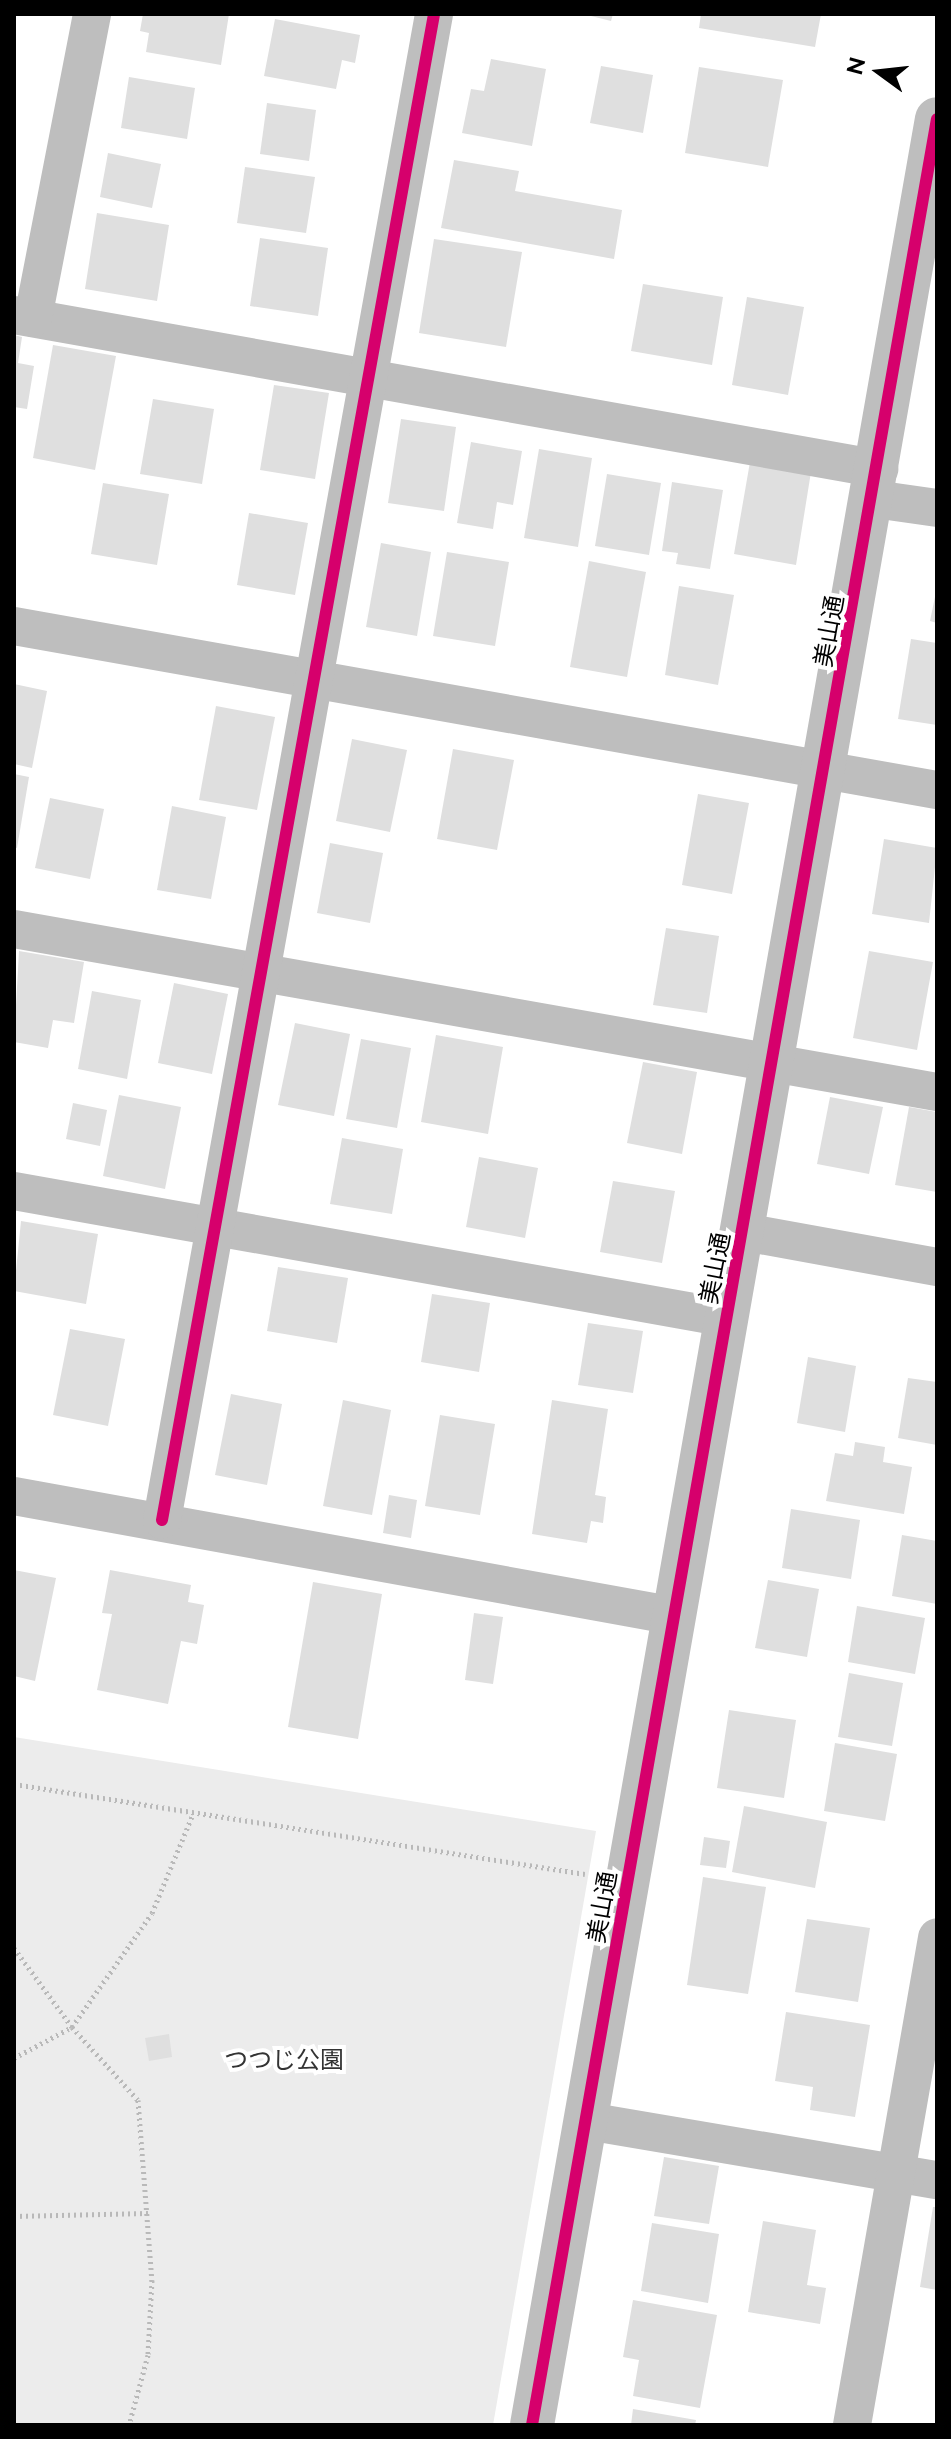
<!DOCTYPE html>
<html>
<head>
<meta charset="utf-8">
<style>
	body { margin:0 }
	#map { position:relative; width:951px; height:2439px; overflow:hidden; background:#fff; font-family:Raleway,"Noto Sans JP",sans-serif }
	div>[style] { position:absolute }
	.green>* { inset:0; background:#ececec }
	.building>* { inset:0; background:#dfdfdf }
	.path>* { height:5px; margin-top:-2.5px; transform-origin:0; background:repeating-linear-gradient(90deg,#b9b9b9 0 2px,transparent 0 6px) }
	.minor>* { height:38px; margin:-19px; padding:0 19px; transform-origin:19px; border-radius:19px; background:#bebebe }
	.tertiary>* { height:44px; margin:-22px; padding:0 22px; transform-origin:22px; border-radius:22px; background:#bebebe }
	.cycleway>* { height:12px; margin:-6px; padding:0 6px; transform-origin:6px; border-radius:6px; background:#d6006c }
	span { translate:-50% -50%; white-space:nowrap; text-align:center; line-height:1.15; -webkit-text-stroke:8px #fff; paint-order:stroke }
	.street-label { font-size:24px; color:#000 }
	.park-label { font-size:24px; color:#333 }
	.frame { position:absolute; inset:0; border:16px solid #000; pointer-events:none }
	.north { position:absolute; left:839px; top:32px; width:80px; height:80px; -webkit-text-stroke:6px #fff; paint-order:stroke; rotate:285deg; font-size:22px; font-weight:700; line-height:32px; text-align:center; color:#000 }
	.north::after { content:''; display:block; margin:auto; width:28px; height:36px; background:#000; clip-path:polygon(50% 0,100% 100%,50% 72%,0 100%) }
</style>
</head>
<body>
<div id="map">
	<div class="green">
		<div style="clip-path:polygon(14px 1737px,596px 1831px,493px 2425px,14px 2425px)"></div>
	</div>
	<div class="building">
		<div style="clip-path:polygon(143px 14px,229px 14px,221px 65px,146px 52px,149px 33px,140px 31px)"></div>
		<div style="clip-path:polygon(583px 14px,613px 14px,611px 21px)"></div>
		<div style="clip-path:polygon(701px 14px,821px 14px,815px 47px,699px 28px)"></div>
		<div style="clip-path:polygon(275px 19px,360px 35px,355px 63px,342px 60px,336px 89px,264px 76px)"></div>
		<div style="clip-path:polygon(491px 59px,546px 69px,532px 146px,462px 133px,471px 89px,484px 91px)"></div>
		<div style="clip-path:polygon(601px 66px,653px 75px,643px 133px,590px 123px)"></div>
		<div style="clip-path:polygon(699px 67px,783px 80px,768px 167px,685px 153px)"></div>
		<div style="clip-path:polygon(129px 77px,195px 88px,187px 139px,121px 128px)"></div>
		<div style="clip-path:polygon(267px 103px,316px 110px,309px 161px,260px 154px)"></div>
		<div style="clip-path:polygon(108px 153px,161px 164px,152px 208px,100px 197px)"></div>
		<div style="clip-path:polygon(454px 160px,519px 171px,515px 191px,622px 210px,614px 259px,441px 228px)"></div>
		<div style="clip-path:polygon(245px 167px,315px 177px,306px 233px,237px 223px)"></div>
		<div style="clip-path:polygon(97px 213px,169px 225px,157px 301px,85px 289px)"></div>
		<div style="clip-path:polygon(260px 238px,328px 248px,318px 316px,250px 306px)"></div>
		<div style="clip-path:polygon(434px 239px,522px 252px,506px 347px,419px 333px)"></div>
		<div style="clip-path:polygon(643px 284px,723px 297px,712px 365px,631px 351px)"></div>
		<div style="clip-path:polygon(747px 297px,804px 307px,788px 395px,732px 385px)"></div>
		<div style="clip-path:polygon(14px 335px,22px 337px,18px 363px,34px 366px,27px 409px,14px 407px)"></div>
		<div style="clip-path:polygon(53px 345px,116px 356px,95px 470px,33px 458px)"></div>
		<div style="clip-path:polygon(274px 385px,329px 393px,315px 479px,260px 470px)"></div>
		<div style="clip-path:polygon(153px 399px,214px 409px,202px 484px,140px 474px)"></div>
		<div style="clip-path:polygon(401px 419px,456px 427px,444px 511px,388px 503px)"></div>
		<div style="clip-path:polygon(471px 442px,522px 451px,513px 505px,497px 502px,493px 529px,457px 523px)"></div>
		<div style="clip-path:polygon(539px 449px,592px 458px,578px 547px,524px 538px)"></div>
		<div style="clip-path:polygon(750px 462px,811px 472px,796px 565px,734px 554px)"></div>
		<div style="clip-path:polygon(607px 474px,661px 483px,649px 555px,595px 546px)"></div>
		<div style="clip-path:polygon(672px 482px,723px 490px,710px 569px,676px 564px,678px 553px,662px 551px)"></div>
		<div style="clip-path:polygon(103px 483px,169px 494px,157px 565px,91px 554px)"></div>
		<div style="clip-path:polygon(249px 513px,308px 523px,295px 595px,237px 585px)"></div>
		<div style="clip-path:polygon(381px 543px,431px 552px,417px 636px,366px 627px)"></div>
		<div style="clip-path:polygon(447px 552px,509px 562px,495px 646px,433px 636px)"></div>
		<div style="clip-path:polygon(589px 561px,646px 572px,627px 677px,570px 667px)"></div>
		<div style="clip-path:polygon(679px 586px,734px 595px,718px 685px,665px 675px)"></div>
		<div style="clip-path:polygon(937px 587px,937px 623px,930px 621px)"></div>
		<div style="clip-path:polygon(911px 639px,937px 643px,937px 725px,898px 719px)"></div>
		<div style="clip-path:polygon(14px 684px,47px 691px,32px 768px,14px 764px)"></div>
		<div style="clip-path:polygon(216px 706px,275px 717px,257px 810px,199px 800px)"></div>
		<div style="clip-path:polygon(352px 739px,407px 750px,390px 832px,336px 821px)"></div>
		<div style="clip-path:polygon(453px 749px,514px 760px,497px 850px,437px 839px)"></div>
		<div style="clip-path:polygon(14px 774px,29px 777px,17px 848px,14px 847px)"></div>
		<div style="clip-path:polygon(698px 794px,749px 803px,732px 894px,682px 885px)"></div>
		<div style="clip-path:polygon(50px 798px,104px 809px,90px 879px,35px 868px)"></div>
		<div style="clip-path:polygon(172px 806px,226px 817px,211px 899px,157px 890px)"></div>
		<div style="clip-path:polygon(884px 839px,937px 848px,929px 923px,872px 914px)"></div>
		<div style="clip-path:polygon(330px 843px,383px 853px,370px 923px,317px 913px)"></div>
		<div style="clip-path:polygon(666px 928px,719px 936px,707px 1013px,653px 1005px)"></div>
		<div style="clip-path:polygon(19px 951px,84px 962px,74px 1023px,53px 1020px,48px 1048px,14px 1042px)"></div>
		<div style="clip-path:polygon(869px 951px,933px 962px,917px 1050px,853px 1038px)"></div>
		<div style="clip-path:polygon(174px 983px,228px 994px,212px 1074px,158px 1063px)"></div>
		<div style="clip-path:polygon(92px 991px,141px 1000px,127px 1079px,78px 1069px)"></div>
		<div style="clip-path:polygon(295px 1023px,350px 1034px,334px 1116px,278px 1105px)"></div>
		<div style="clip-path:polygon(436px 1035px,503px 1047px,488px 1134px,421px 1122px)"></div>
		<div style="clip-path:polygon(361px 1039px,411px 1048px,397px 1128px,346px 1119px)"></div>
		<div style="clip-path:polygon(643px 1062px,697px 1072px,682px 1154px,627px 1143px)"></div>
		<div style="clip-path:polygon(119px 1095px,181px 1107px,165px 1189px,103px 1176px)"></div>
		<div style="clip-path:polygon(830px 1097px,883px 1107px,869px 1174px,817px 1164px)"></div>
		<div style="clip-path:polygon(73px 1103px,107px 1110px,100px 1146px,66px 1139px)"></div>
		<div style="clip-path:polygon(909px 1107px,937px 1112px,937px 1192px,895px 1185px)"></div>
		<div style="clip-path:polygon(342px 1138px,403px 1149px,392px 1214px,330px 1204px)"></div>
		<div style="clip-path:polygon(479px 1157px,538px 1168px,525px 1238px,466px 1227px)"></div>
		<div style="clip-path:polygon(613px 1181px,675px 1191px,662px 1263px,600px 1252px)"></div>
		<div style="clip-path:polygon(21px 1221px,98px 1234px,86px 1304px,14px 1291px)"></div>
		<div style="clip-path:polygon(278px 1267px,348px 1278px,337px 1343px,267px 1331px)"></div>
		<div style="clip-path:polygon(432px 1294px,490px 1303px,479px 1372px,421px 1362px)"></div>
		<div style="clip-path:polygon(588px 1323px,643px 1331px,633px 1393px,578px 1385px)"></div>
		<div style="clip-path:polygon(70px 1329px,125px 1339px,108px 1426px,53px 1415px)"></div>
		<div style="clip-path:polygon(808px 1357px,856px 1366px,845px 1432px,797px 1423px)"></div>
		<div style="clip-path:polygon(908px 1378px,937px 1382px,937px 1445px,898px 1438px)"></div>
		<div style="clip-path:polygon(231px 1394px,282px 1404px,267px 1485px,215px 1475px)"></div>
		<div style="clip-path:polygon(343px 1400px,391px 1410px,372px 1515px,323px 1506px)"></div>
		<div style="clip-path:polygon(552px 1400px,608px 1409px,595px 1495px,606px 1497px,603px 1523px,591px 1521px,587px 1543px,532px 1534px)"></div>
		<div style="clip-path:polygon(440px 1415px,495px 1424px,480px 1515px,425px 1506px)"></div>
		<div style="clip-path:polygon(855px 1442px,885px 1447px,883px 1462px,912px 1467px,904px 1514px,826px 1501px,835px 1453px,853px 1456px)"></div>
		<div style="clip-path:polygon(389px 1495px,417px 1500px,411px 1538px,383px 1533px)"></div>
		<div style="clip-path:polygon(791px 1509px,860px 1520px,851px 1579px,782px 1568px)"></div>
		<div style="clip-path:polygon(902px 1535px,937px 1541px,937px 1604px,892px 1596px)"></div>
		<div style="clip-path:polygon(14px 1570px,56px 1578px,35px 1681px,14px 1676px)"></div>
		<div style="clip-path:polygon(110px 1570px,191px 1585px,188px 1602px,204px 1605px,197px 1644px,181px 1641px,168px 1704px,97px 1690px,112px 1614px,102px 1613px)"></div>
		<div style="clip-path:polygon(768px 1580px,819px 1589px,807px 1657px,755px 1648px)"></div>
		<div style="clip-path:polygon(313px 1582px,382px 1594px,358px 1739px,288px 1727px)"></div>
		<div style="clip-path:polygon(857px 1606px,925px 1618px,915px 1674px,848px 1662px)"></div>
		<div style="clip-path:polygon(474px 1613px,503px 1617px,493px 1684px,465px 1680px)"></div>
		<div style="clip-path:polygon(849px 1673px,903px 1683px,892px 1746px,838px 1737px)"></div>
		<div style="clip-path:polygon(729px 1710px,796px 1720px,784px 1798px,717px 1788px)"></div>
		<div style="clip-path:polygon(835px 1743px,897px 1754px,885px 1821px,824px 1811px)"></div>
		<div style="clip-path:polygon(744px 1806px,827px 1822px,815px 1888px,732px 1872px)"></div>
		<div style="clip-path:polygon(704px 1837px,730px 1841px,726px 1868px,700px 1865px)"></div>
		<div style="clip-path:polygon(703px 1877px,766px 1887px,748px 1994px,687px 1985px)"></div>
		<div style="clip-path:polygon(807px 1919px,870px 1928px,858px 2002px,795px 1992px)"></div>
		<div style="clip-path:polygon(786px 2012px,870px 2025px,855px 2117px,810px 2110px,813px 2087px,775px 2081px)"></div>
		<div style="clip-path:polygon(169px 2034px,172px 2057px,149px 2061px,145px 2038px)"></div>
		<div style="clip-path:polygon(664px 2157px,719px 2166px,709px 2224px,654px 2216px)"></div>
		<div style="clip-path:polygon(933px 2207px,937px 2207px,937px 2290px,920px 2287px)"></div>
		<div style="clip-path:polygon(763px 2221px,816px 2230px,807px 2285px,826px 2288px,820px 2324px,748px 2312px)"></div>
		<div style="clip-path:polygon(652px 2223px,719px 2234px,708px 2303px,641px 2291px)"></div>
		<div style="clip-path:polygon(633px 2300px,717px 2315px,700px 2408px,633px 2396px,639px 2360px,623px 2357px)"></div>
		<div style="clip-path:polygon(633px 2409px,696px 2420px,695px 2425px,631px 2425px)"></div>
	</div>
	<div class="path">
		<div style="left:14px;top:1784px;width:578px;rotate:8.96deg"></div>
		<div style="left:14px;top:1948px;width:98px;rotate:53.7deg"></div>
		<div style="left:72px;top:2027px;width:98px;rotate:47.9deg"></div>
		<div style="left:138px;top:2100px;width:181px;rotate:85.6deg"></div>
		<div style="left:152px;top:2280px;width:75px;rotate:93.1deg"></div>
		<div style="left:148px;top:2355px;width:73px;rotate:105.2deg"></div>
		<div style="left:14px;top:2058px;width:66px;rotate:-28.1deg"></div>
		<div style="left:72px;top:2027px;width:139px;rotate:-54.9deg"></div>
		<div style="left:152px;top:1913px;width:107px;rotate:-67.5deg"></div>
		<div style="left:14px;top:2216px;width:134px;rotate:-1.3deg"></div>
	</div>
	<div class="minor">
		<div style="left:14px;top:315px;width:879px;rotate:10.09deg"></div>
		<div style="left:33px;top:318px;width:310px;rotate:-79deg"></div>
		<div style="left:874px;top:499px;width:64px;rotate:8.1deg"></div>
		<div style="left:14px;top:626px;width:937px;rotate:10.08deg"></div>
		<div style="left:14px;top:929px;width:937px;rotate:10.02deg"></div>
		<div style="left:14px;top:1191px;width:724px;rotate:10.1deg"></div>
		<div style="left:744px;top:1232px;width:196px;rotate:10.3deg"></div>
		<div style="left:14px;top:1496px;width:672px;rotate:10.29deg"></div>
		<div style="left:162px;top:1520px;width:1530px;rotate:-79.76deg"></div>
		<div style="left:587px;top:2121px;width:355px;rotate:9.6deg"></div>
		<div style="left:852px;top:2425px;width:495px;rotate:-80.1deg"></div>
	</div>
	<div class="tertiary">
		<div style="left:532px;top:2425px;width:2341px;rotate:-80.04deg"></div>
	</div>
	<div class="cycleway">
		<div style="left:162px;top:1520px;width:1530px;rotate:-79.76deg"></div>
		<div style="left:532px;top:2425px;width:2341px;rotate:-80.04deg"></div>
	</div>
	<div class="street-label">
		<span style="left:829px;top:631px;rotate:-80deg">美山通</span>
		<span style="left:715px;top:1268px;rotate:-79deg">美山通</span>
		<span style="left:602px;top:1907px;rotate:-80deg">美山通</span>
	</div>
	<div class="park-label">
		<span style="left:284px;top:2060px">つつじ公園</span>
	</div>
	<div class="frame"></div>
	<div class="north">N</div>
</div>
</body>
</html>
